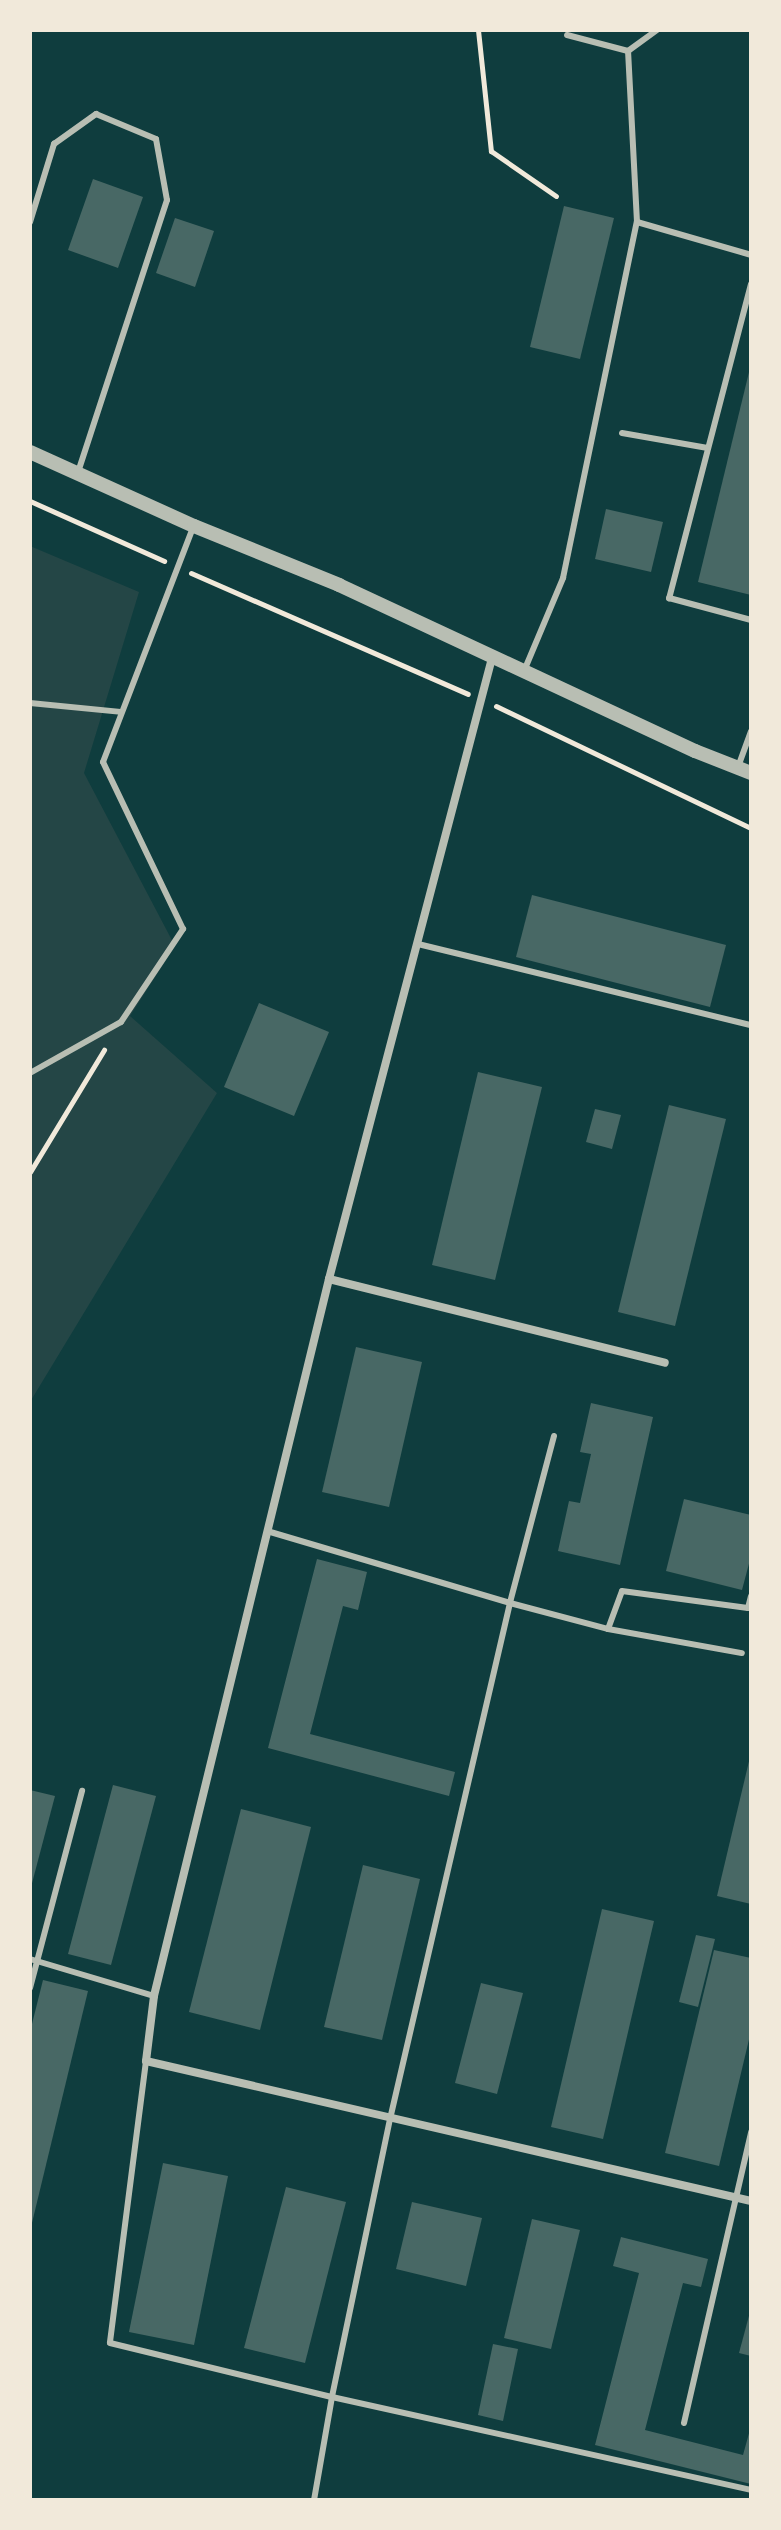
<!DOCTYPE html>
<html>
<head>
<meta charset="utf-8">
<style>
	body { margin:0 }
	#map { position:relative; width:781px; height:2530px; overflow:hidden; background:#0f3d3e; font-family:"Nunito Sans",sans-serif }
	div>[style] { position:absolute }
	.green>* { inset:0; background:#244646 }
	.building>* { inset:0; background:#486865 }
	.path>* { height:5px; margin:-2.5px; padding:0 2.5px; transform-origin:2.5px; border-radius:2.5px; background:#f1e9da }
	.service>* { height:6px; margin:-3px; padding:0 3px; transform-origin:3px; border-radius:3px; background:#b8beb3 }
	.minor>* { height:8px; margin:-4px; padding:0 4px; transform-origin:4px; border-radius:4px; background:#b8beb3 }
	.tertiary>* { height:14px; margin:-7px; padding:0 7px; transform-origin:7px; border-radius:7px; background:#b8beb3 }
	span { translate:-50% -50%; white-space:nowrap; text-align:center; line-height:1.15; -webkit-text-stroke:6px #f1e9da; paint-order:stroke }
	.frame { position:absolute; inset:0; border:32px solid #f1e9da; pointer-events:none }
</style>
</head>
<body>
<div id="map">
	<div class="green">
		<div style="clip-path:polygon(30px 546px,139px 592px,84px 773px,175px 946px,130px 1016px,217px 1093px,30px 1402px)"></div>
	</div>
	<div class="building">
		<div style="clip-path:polygon(93px 179px,143px 197px,118px 268px,68px 250px)"></div>
		<div style="clip-path:polygon(564px 206px,614px 218px,580px 359px,530px 347px)"></div>
		<div style="clip-path:polygon(175px 218px,214px 231px,195px 287px,156px 273px)"></div>
		<div style="clip-path:polygon(750px 368px,751px 368px,751px 595px,698px 582px)"></div>
		<div style="clip-path:polygon(606px 509px,663px 522px,651px 572px,595px 559px)"></div>
		<div style="clip-path:polygon(532px 895px,726px 945px,710px 1007px,516px 957px)"></div>
		<div style="clip-path:polygon(259px 1003px,329px 1032px,294px 1116px,224px 1087px)"></div>
		<div style="clip-path:polygon(478px 1072px,542px 1087px,495px 1280px,432px 1265px)"></div>
		<div style="clip-path:polygon(669px 1105px,726px 1119px,675px 1326px,618px 1312px)"></div>
		<div style="clip-path:polygon(595px 1109px,621px 1115px,612px 1149px,586px 1142px)"></div>
		<div style="clip-path:polygon(356px 1347px,422px 1362px,389px 1507px,322px 1492px)"></div>
		<div style="clip-path:polygon(591px 1403px,653px 1417px,620px 1565px,558px 1551px,569px 1501px,580px 1503px,591px 1454px,580px 1452px)"></div>
		<div style="clip-path:polygon(684px 1499px,751px 1515px,751px 1556px,742px 1590px,666px 1571px)"></div>
		<div style="clip-path:polygon(317px 1559px,367px 1572px,358px 1610px,343px 1606px,310px 1734px,455px 1772px,449px 1796px,268px 1748px)"></div>
		<div style="clip-path:polygon(750px 1757px,751px 1757px,751px 1904px,717px 1896px)"></div>
		<div style="clip-path:polygon(113px 1785px,156px 1796px,111px 1965px,68px 1954px)"></div>
		<div style="clip-path:polygon(30px 1790px,55px 1796px,31px 1887px,30px 1887px)"></div>
		<div style="clip-path:polygon(241px 1809px,311px 1827px,260px 2030px,189px 2012px)"></div>
		<div style="clip-path:polygon(363px 1865px,420px 1879px,382px 2040px,324px 2027px)"></div>
		<div style="clip-path:polygon(602px 1909px,654px 1921px,603px 2139px,551px 2127px)"></div>
		<div style="clip-path:polygon(696px 1935px,715px 1939px,698px 2007px,679px 2002px)"></div>
		<div style="clip-path:polygon(714px 1950px,751px 1958px,751px 2031px,719px 2166px,665px 2153px)"></div>
		<div style="clip-path:polygon(43px 1980px,88px 1991px,31px 2227px,30px 2032px)"></div>
		<div style="clip-path:polygon(481px 1983px,523px 1993px,497px 2094px,455px 2083px)"></div>
		<div style="clip-path:polygon(163px 2163px,228px 2176px,194px 2345px,129px 2332px)"></div>
		<div style="clip-path:polygon(286px 2187px,346px 2202px,305px 2363px,244px 2348px)"></div>
		<div style="clip-path:polygon(412px 2202px,482px 2218px,466px 2286px,396px 2269px)"></div>
		<div style="clip-path:polygon(532px 2219px,580px 2230px,551px 2349px,504px 2338px)"></div>
		<div style="clip-path:polygon(621px 2237px,708px 2259px,701px 2287px,683px 2283px,645px 2430px,743px 2455px,751px 2426px,751px 2484px,595px 2445px,639px 2273px,613px 2266px)"></div>
		<div style="clip-path:polygon(750px 2312px,751px 2312px,751px 2356px,739px 2353px)"></div>
		<div style="clip-path:polygon(493px 2344px,518px 2349px,503px 2421px,478px 2415px)"></div>
	</div>
	<div class="path">
		<div style="left:478px;top:30px;width:122px;rotate:83.9deg"></div>
		<div style="left:491px;top:151px;width:79px;rotate:34.7deg"></div>
		<div style="left:30px;top:501px;width:147px;rotate:24.1deg"></div>
		<div style="left:191px;top:573px;width:302px;rotate:23.6deg"></div>
		<div style="left:496px;top:706px;width:283px;rotate:25.6deg"></div>
		<div style="left:30px;top:1172px;width:143px;rotate:-58.8deg"></div>
	</div>
	<div class="service">
		<div style="left:628px;top:51px;width:36px;rotate:-36deg"></div>
		<div style="left:30px;top:222px;width:82px;rotate:-72.9deg"></div>
		<div style="left:54px;top:144px;width:52px;rotate:-35.5deg"></div>
		<div style="left:96px;top:114px;width:65px;rotate:22.6deg"></div>
		<div style="left:156px;top:139px;width:62px;rotate:79.8deg"></div>
		<div style="left:167px;top:200px;width:287px;rotate:108.1deg"></div>
		<div style="left:637px;top:222px;width:119px;rotate:16.1deg"></div>
		<div style="left:751px;top:284px;width:325px;rotate:104.6deg"></div>
		<div style="left:669px;top:598px;width:85px;rotate:15deg"></div>
		<div style="left:622px;top:433px;width:87px;rotate:9.9deg"></div>
		<div style="left:524px;top:671px;width:101px;rotate:-67.2deg"></div>
		<div style="left:563px;top:578px;width:364px;rotate:-78.3deg"></div>
		<div style="left:637px;top:222px;width:171px;rotate:-93deg"></div>
		<div style="left:628px;top:51px;width:63px;rotate:-165.3deg"></div>
		<div style="left:30px;top:703px;width:91px;rotate:5.6deg"></div>
		<div style="left:738px;top:767px;width:38px;rotate:-70deg"></div>
		<div style="left:418px;top:944px;width:343px;rotate:13.7deg"></div>
		<div style="left:30px;top:1073px;width:104px;rotate:-29.3deg"></div>
		<div style="left:121px;top:1022px;width:112px;rotate:-56.3deg"></div>
		<div style="left:183px;top:929px;width:185px;rotate:-115.6deg"></div>
		<div style="left:103px;top:762px;width:251px;rotate:-69deg"></div>
		<div style="left:554px;top:1436px;width:173px;rotate:104.8deg"></div>
		<div style="left:510px;top:1603px;width:101px;rotate:14.9deg"></div>
		<div style="left:608px;top:1629px;width:136px;rotate:10.2deg"></div>
		<div style="left:267px;top:1531px;width:253px;rotate:16.5deg"></div>
		<div style="left:510px;top:1603px;width:530px;rotate:103.09deg"></div>
		<div style="left:390px;top:2119px;width:284px;rotate:101.8deg"></div>
		<div style="left:332px;top:2397px;width:429px;rotate:12.5deg"></div>
		<div style="left:608px;top:1629px;width:40px;rotate:-69.8deg"></div>
		<div style="left:622px;top:1591px;width:127px;rotate:7.7deg"></div>
		<div style="left:748px;top:1608px;width:12px;rotate:-76deg"></div>
		<div style="left:30px;top:1959px;width:129px;rotate:16.6deg"></div>
		<div style="left:30px;top:1988px;width:204px;rotate:-75.2deg"></div>
		<div style="left:146px;top:2061px;width:284px;rotate:97.3deg"></div>
		<div style="left:110px;top:2343px;width:228px;rotate:13.7deg"></div>
		<div style="left:332px;top:2397px;width:105px;rotate:99.9deg"></div>
		<div style="left:684px;top:2423px;width:299px;rotate:-77deg"></div>
	</div>
	<div class="minor">
		<div style="left:492px;top:658px;width:642px;rotate:104.71deg"></div>
		<div style="left:329px;top:1279px;width:738px;rotate:103.72deg"></div>
		<div style="left:154px;top:1996px;width:65px;rotate:97deg"></div>
		<div style="left:146px;top:2061px;width:621px;rotate:13.03deg"></div>
		<div style="left:329px;top:1279px;width:346px;rotate:14deg"></div>
	</div>
	<div class="tertiary">
		<div style="left:30px;top:452px;width:180px;rotate:24.3deg"></div>
		<div style="left:194px;top:526px;width:157px;rotate:22.1deg"></div>
		<div style="left:339px;top:585px;width:393px;rotate:25deg"></div>
		<div style="left:695px;top:751px;width:60px;rotate:21.4deg"></div>
	</div>
	<div class="frame"></div>
</div>
</body>
</html>
